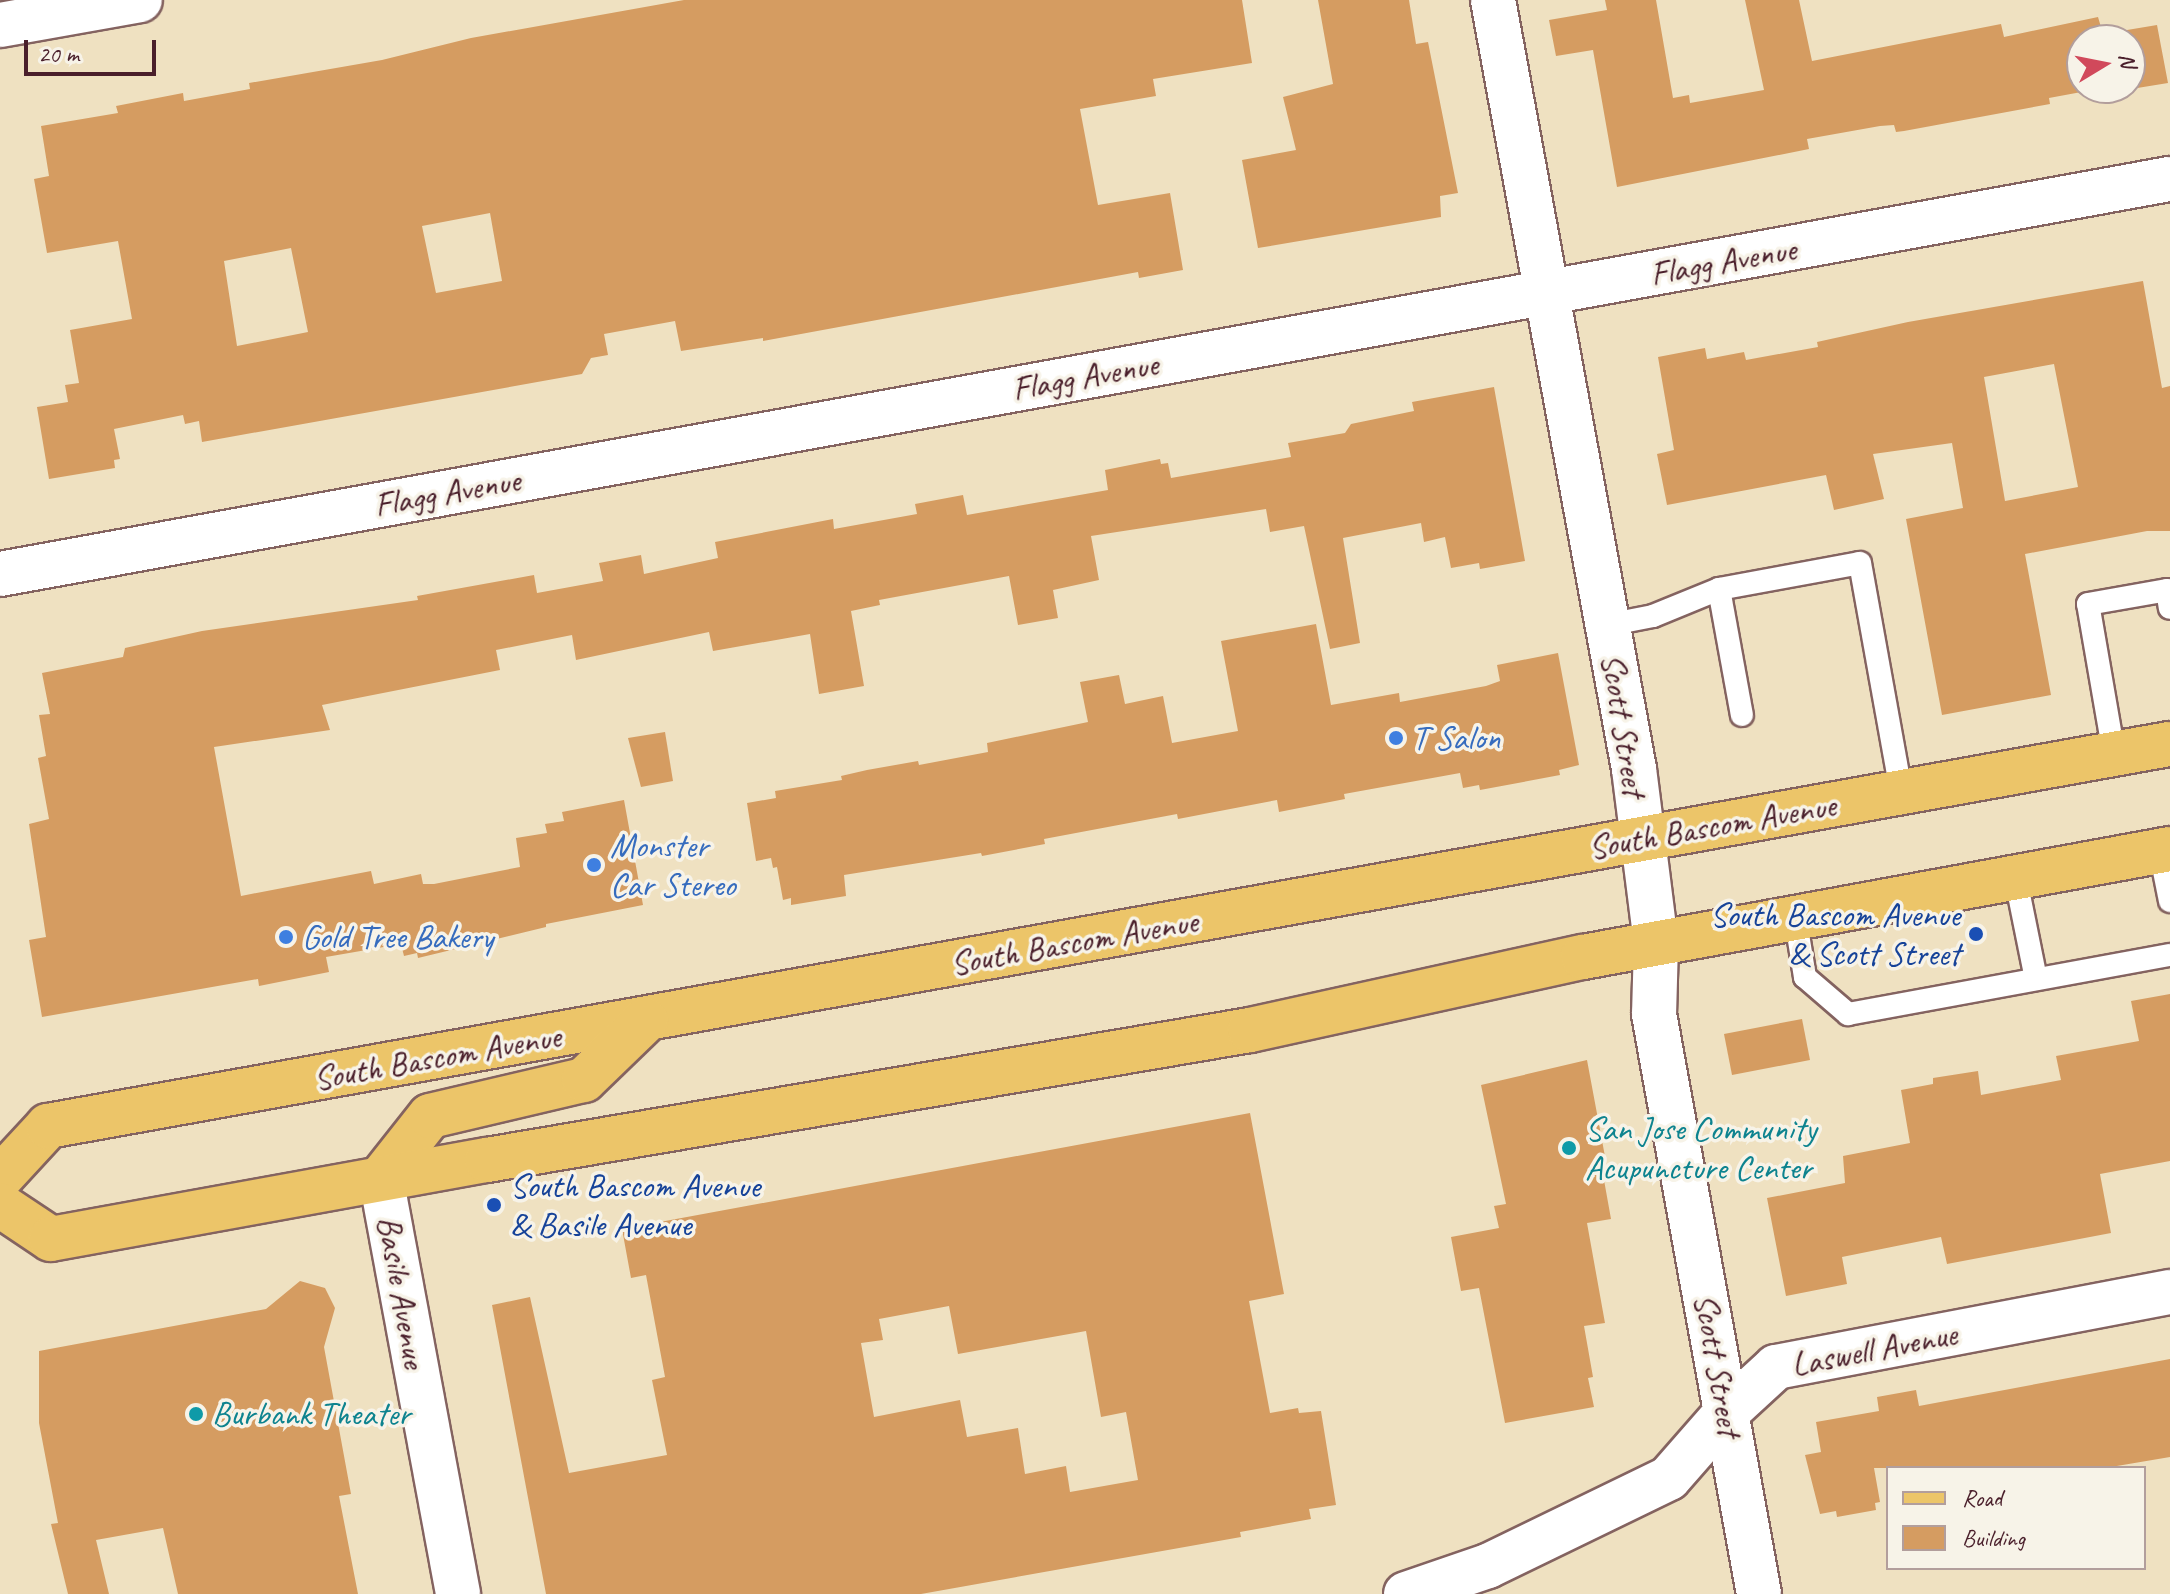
<!DOCTYPE html>
<html>
<head>
<meta charset="utf-8">
<style>
	body { margin:0 }
	#map { position:relative; width:2170px; height:1594px; overflow:hidden; background:#efe1c1; font-family:Caveat,sans-serif }
	div>[style] { position:absolute }
	.building>* { inset:0; background:#d59c61 }
	.roads { filter:drop-shadow(2px 0 #846360) drop-shadow(-2px 0 #846360) drop-shadow(0 2px #846360) drop-shadow(0 -2px #846360) }
	.service>* { height:22px; margin:-11px; padding:0 11px; transform-origin:11px; border-radius:11px; background:#fff }
	.minor>* { height:44px; margin:-22px; padding:0 22px; transform-origin:22px; border-radius:22px; background:#fff }
	.primary>* { height:44px; margin:-22px; padding:0 22px; transform-origin:22px; border-radius:22px; background:#ecc569 }
	.dots>* { width:22px; height:22px; translate:-50% -50%; box-sizing:border-box; border:4px solid #f7f3e8; border-radius:50% }
	span { translate:-50% -50%; white-space:nowrap; text-align:center; line-height:1.15; -webkit-text-stroke:7px #f7f3e8; paint-order:stroke }
	.street-label { font-size:34px; color:#4a1f2b }
	.shop-label { font-size:34px; color:#366cbe }
	.left { translate:0 -50%; text-align:left }
	.transit-label { font-size:34px; color:#164399 }
	.right { translate:-100% -50%; text-align:right }
	.culture-label { font-size:34px; color:#0d838f }
	.legend { position:absolute; left:1886px; top:1466px; width:260px; height:104px; box-sizing:border-box; background:#f7f3e8; border:2px solid #b29e9c; margin:0; padding:10px 14px; list-style:none; font-size:24px; color:#4a1f2b }
	.legend li { display:flex; align-items:center; gap:16px; height:40px }
	.legend b { width:40px; border:2px solid #b29e9c }
	.north { position:absolute; left:2066px; top:24px; width:80px; height:80px; box-sizing:border-box; background:#f7f3e8; border:2px solid #b29e9c; border-radius:50%; rotate:80deg; font-size:22px; font-weight:700; line-height:32px; text-align:center; color:#4a1f2b }
	.north::after { content:''; display:block; margin:auto; width:28px; height:36px; background:#d1495b; clip-path:polygon(50% 0,100% 100%,50% 72%,0 100%) }
	.scale { position:absolute; left:24px; top:40px; width:132px; height:36px; box-sizing:border-box; border:4px solid #4a1f2b; border-top:0; padding-left:10px; font-size:24px; line-height:28px; white-space:nowrap; color:#4a1f2b; -webkit-text-stroke:6px #f7f3e8; paint-order:stroke }
</style>
</head>
<body>
<div id="map">
	<div class="building">
		<div style="clip-path:polygon(evenodd,684px 0,1242px 0,1252px 63px,1153px 79px,1156px 96px,1080px 109px,1098px 205px,1170px 193px,1183px 270px,1139px 278px,1138px 272px,763px 341px,763px 338px,681px 351px,675px 321px,604px 334px,608px 355px,591px 358px,582px 374px,202px 442px,199px 421px,185px 424px,183px 415px,114px 429px,120px 459px,114px 460px,115px 468px,49px 479px,37px 407px,68px 402px,65px 385px,79px 383px,70px 330px,132px 319px,118px 241px,47px 253px,34px 179px,49px 176px,41px 126px,118px 113px,116px 106px,183px 93px,184px 101px,250px 89px,249px 83px,382px 60px,471px 38px,684px 0,490px 213px,502px 281px,436px 293px,422px 226px,490px 213px,684px 0,291px 248px,308px 332px,237px 346px,224px 261px,291px 248px)"></div>
		<div style="clip-path:polygon(1318px 0,1409px 0,1416px 44px,1428px 42px,1458px 193px,1440px 196px,1441px 217px,1258px 248px,1242px 160px,1296px 150px,1283px 97px,1333px 84px)"></div>
		<div style="clip-path:polygon(1605px 0,1656px 0,1673px 98px,1689px 95px,1690px 103px,1764px 90px,1745px 0,1799px 0,1812px 61px,2001px 24px,2004px 37px,2098px 17px,2103px 34px,2157px 25px,2168px 83px,2125px 90px,2130px 88px,2130px 40px,2082px 40px,2082px 88px,2103px 88px,2049px 98px,2050px 104px,1904px 131px,1896px 132px,1894px 125px,1880px 126px,1807px 139px,1809px 149px,1617px 187px,1593px 50px,1556px 56px,1549px 20px,1607px 10px)"></div>
		<div style="clip-path:polygon(evenodd,2143px 281px,2162px 388px,2170px 386px,2170px 531px,2147px 531px,2025px 554px,2051px 695px,1942px 715px,1906px 519px,1963px 508px,1952px 443px,1873px 454px,1884px 499px,1834px 510px,1826px 475px,1667px 505px,1657px 454px,1674px 450px,1658px 357px,1705px 348px,1707px 359px,1744px 352px,1746px 360px,1818px 347px,1817px 342px,1908px 322px,2143px 281px,2054px 364px,2078px 487px,2005px 501px,1984px 377px,2054px 364px)"></div>
		<div style="clip-path:polygon(1494px 387px,1525px 561px,1480px 569px,1479px 563px,1451px 568px,1445px 537px,1424px 542px,1421px 523px,1343px 538px,1360px 643px,1330px 649px,1304px 526px,1270px 532px,1266px 509px,1091px 536px,1099px 580px,1053px 590px,1058px 618px,1018px 625px,1009px 576px,879px 600px,880px 605px,851px 611px,864px 686px,819px 694px,810px 634px,713px 651px,709px 632px,576px 660px,572px 635px,496px 650px,500px 670px,322px 705px,330px 730px,214px 747px,241px 896px,371px 871px,374px 884px,421px 874px,423px 884px,434px 884px,520px 867px,516px 838px,547px 833px,545px 824px,564px 821px,562px 812px,624px 800px,643px 905px,546px 924px,546px 927px,418px 958px,417px 953px,404px 956px,401px 944px,326px 957px,329px 972px,259px 986px,258px 979px,42px 1017px,29px 940px,46px 937px,29px 824px,49px 819px,38px 758px,46px 756px,39px 715px,50px 714px,42px 673px,123px 657px,125px 648px,202px 631px,418px 600px,417px 596px,534px 575px,537px 593px,603px 581px,599px 563px,641px 555px,644px 574px,718px 558px,715px 542px,833px 519px,834px 529px,917px 514px,915px 504px,963px 495px,967px 515px,1108px 490px,1105px 470px,1160px 459px,1161px 464px,1168px 463px,1171px 478px,1291px 457px,1288px 443px,1345px 433px,1351px 424px,1414px 411px,1412px 402px)"></div>
		<div style="clip-path:polygon(1316px 624px,1331px 705px,1399px 693px,1400px 702px,1486px 686px,1500px 681px,1497px 665px,1558px 653px,1579px 765px,1559px 770px,1560px 775px,1480px 790px,1479px 785px,1463px 788px,1460px 773px,1344px 794px,1345px 799px,1279px 812px,1277px 800px,1178px 819px,1177px 814px,1044px 839px,1045px 844px,982px 856px,981px 853px,844px 875px,846px 896px,791px 905px,791px 898px,783px 900px,777px 867px,773px 868px,771px 858px,756px 861px,747px 803px,776px 798px,775px 791px,842px 780px,841px 776px,867px 770px,918px 761px,919px 765px,988px 752px,987px 743px,1088px 722px,1080px 682px,1119px 675px,1125px 704px,1163px 696px,1172px 743px,1238px 731px,1221px 641px)"></div>
		<div style="clip-path:polygon(665px 732px,673px 781px,641px 787px,628px 738px)"></div>
		<div style="clip-path:polygon(2170px 994px,2170px 1161px,2100px 1174px,2111px 1233px,1947px 1264px,1941px 1237px,1842px 1257px,1847px 1284px,1786px 1296px,1767px 1198px,1845px 1183px,1843px 1156px,1910px 1143px,1901px 1090px,1933px 1084px,1933px 1078px,1978px 1071px,1981px 1095px,2061px 1080px,2056px 1056px,2139px 1041px,2131px 1001px)"></div>
		<div style="clip-path:polygon(1802px 1019px,1810px 1060px,1732px 1075px,1724px 1034px)"></div>
		<div style="clip-path:polygon(1587px 1060px,1609px 1178px,1604px 1180px,1611px 1219px,1587px 1223px,1605px 1323px,1584px 1326px,1593px 1377px,1588px 1378px,1594px 1407px,1505px 1423px,1479px 1288px,1461px 1291px,1451px 1237px,1499px 1228px,1494px 1206px,1506px 1204px,1481px 1085px)"></div>
		<div style="clip-path:polygon(evenodd,1250px 1113px,1284px 1294px,1249px 1301px,1270px 1413px,1298px 1408px,1299px 1413px,1321px 1411px,1336px 1505px,1309px 1509px,1311px 1519px,1240px 1532px,1241px 1537px,921px 1594px,546px 1594px,492px 1305px,530px 1297px,569px 1473px,667px 1455px,652px 1380px,665px 1377px,646px 1275px,631px 1278px,622px 1229px,1250px 1113px,949px 1306px,958px 1354px,1086px 1331px,1101px 1417px,1126px 1412px,1138px 1480px,1070px 1492px,1066px 1466px,1025px 1474px,1018px 1428px,967px 1437px,960px 1400px,874px 1417px,861px 1343px,883px 1340px,879px 1319px,949px 1306px)"></div>
		<div style="clip-path:polygon(300px 1281px,325px 1288px,335px 1308px,324px 1347px,351px 1494px,339px 1496px,358px 1594px,178px 1594px,163px 1528px,96px 1540px,109px 1594px,68px 1594px,51px 1524px,58px 1523px,39px 1423px,39px 1351px,266px 1309px)"></div>
		<div style="clip-path:polygon(2170px 1359px,2170px 1457px,2105px 1468px,1874px 1468px,1880px 1502px,1875px 1503px,1876px 1510px,1837px 1517px,1836px 1511px,1820px 1514px,1805px 1455px,1821px 1452px,1816px 1422px,1879px 1411px,1877px 1397px,1916px 1390px,1919px 1406px)"></div>
	</div>
	<div class="roads">
		<div class="service">
			<div style="left:1719px;top:589px;width:128px;rotate:79.7deg"></div>
			<div style="left:1607px;top:625px;width:47px;rotate:-11.1deg"></div>
			<div style="left:1653px;top:616px;width:71px;rotate:-22.2deg"></div>
			<div style="left:1719px;top:589px;width:143px;rotate:-10.4deg"></div>
			<div style="left:1860px;top:563px;width:233px;rotate:79.8deg"></div>
			<div style="left:2114px;top:754px;width:152px;rotate:-99.8deg"></div>
			<div style="left:2088px;top:604px;width:80px;rotate:-10deg"></div>
			<div style="left:2167px;top:590px;width:18px;rotate:81deg"></div>
			<div style="left:2160px;top:851px;width:51px;rotate:78.7deg"></div>
			<div style="left:2015px;top:875px;width:106px;rotate:78.6deg"></div>
			<div style="left:1795px;top:916px;width:62px;rotate:80.7deg"></div>
			<div style="left:1805px;top:977px;width:57px;rotate:40.7deg"></div>
			<div style="left:1848px;top:1014px;width:327px;rotate:-10.4deg"></div>
		</div>
		<div class="minor">
			<div style="left:1493px;top:0;width:782px;rotate:79.61deg"></div>
			<div style="left:1634px;top:769px;width:176px;rotate:82.8deg"></div>
			<div style="left:1656px;top:944px;width:70px;rotate:91.6deg"></div>
			<div style="left:1654px;top:1014px;width:589px;rotate:79.74deg"></div>
			<div style="left:0;top:25px;width:142px;rotate:-10.1deg"></div>
			<div style="left:0;top:574px;width:2206px;rotate:-10.32deg"></div>
			<div style="left:381px;top:1178px;width:423px;rotate:79.5deg"></div>
			<div style="left:1406px;top:1594px;width:87px;rotate:-18.9deg"></div>
			<div style="left:1488px;top:1566px;width:201px;rotate:-25.9deg"></div>
			<div style="left:1669px;top:1478px;width:86px;rotate:-48.8deg"></div>
			<div style="left:1726px;top:1413px;width:68px;rotate:-42.6deg"></div>
			<div style="left:1776px;top:1367px;width:401px;rotate:-10.8deg"></div>
		</div>
		<div class="primary">
			<div style="left:0;top:1178px;width:71px;rotate:-47.3deg"></div>
			<div style="left:48px;top:1126px;width:2156px;rotate:-10.21deg"></div>
			<div style="left:381px;top:1178px;width:79px;rotate:-51.7deg"></div>
			<div style="left:430px;top:1116px;width:158px;rotate:-13.2deg"></div>
			<div style="left:584px;top:1080px;width:86px;rotate:-44.1deg"></div>
			<div style="left:0;top:1205px;width:61px;rotate:33.7deg"></div>
			<div style="left:51px;top:1239px;width:443px;rotate:-10.3deg"></div>
			<div style="left:487px;top:1160px;width:774px;rotate:-9.67deg"></div>
			<div style="left:1250px;top:1030px;width:341px;rotate:-12.4deg"></div>
			<div style="left:1583px;top:957px;width:597px;rotate:-10.43deg"></div>
		</div>
	</div>
	<div class="dots">
		<div style="left:1396px;top:738px;background:#3f7fe0"></div>
		<div style="left:594px;top:865px;background:#3f7fe0"></div>
		<div style="left:1976px;top:934px;background:#1a4fb4"></div>
		<div style="left:286px;top:937px;background:#3f7fe0"></div>
		<div style="left:1569px;top:1148px;background:#0f9aa8"></div>
		<div style="left:494px;top:1205px;background:#1a4fb4"></div>
		<div style="left:196px;top:1414px;background:#0f9aa8"></div>
	</div>
	<div class="street-label">
		<span style="left:1723px;top:261px;rotate:-10deg">Flagg Avenue</span>
		<span style="left:1085px;top:376px;rotate:-10deg">Flagg Avenue</span>
		<span style="left:447px;top:492px;rotate:-10deg">Flagg Avenue</span>
		<span style="left:1624px;top:725px;rotate:81deg">Scott Street</span>
		<span style="left:1712px;top:826px;rotate:-10deg">South Bascom Avenue</span>
		<span style="left:1074px;top:942px;rotate:-10deg">South Bascom Avenue</span>
		<span style="left:437px;top:1057px;rotate:-10deg">South Bascom Avenue</span>
		<span style="left:402px;top:1292px;rotate:80deg">Basile Avenue</span>
		<span style="left:1874px;top:1349px;rotate:-11deg">Laswell Avenue</span>
		<span style="left:1718px;top:1365px;rotate:80deg">Scott Street</span>
	</div>
	<div class="shop-label">
		<span class="left" style="left:1412px;top:738px">T Salon</span>
		<span class="left" style="left:610px;top:865px">Monster<br>Car Stereo</span>
		<span class="left" style="left:302px;top:937px">Gold Tree Bakery</span>
	</div>
	<div class="transit-label">
		<span class="right" style="left:1960px;top:934px">South Bascom Avenue<br>&amp; Scott Street</span>
		<span class="left" style="left:510px;top:1205px">South Bascom Avenue<br>&amp; Basile Avenue</span>
	</div>
	<div class="culture-label">
		<span class="left" style="left:1585px;top:1148px">San Jose Community<br>Acupuncture Center</span>
		<span class="left" style="left:212px;top:1414px">Burbank Theater</span>
	</div>
	<ul class="legend">
	<li><b style="height:10px;background:#ecc569"></b>Road</li>
	<li><b style="height:22px;background:#d59c61"></b>Building</li>
	</ul>
	<div class="north">N</div>
	<div class="scale">20 m</div>
</div>
</body>
</html>
